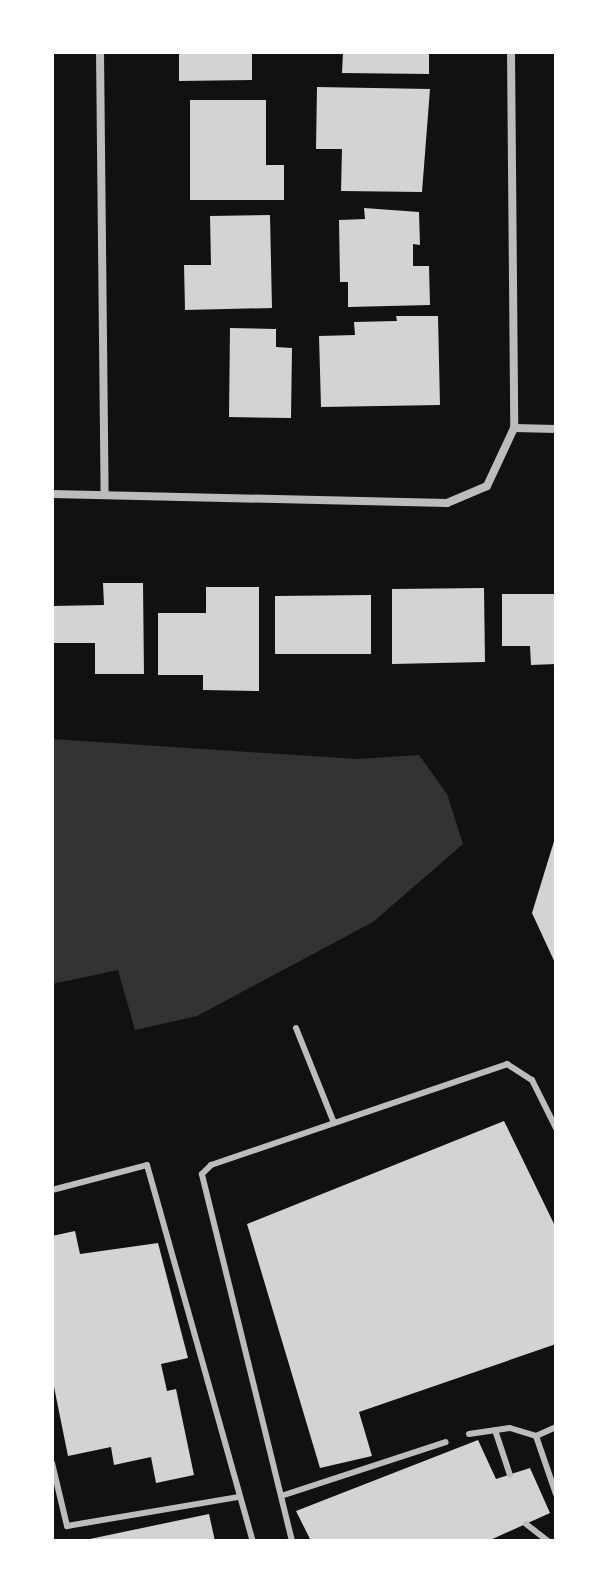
<!DOCTYPE html>
<html>
<head>
<meta charset="utf-8">
<style>
	body { margin:0 }
	#map { position:relative; width:608px; height:1593px; overflow:hidden; background:#111; font-family:Lato,sans-serif }
	div>[style] { position:absolute }
	.water>* { inset:0; background:#333 }
	.building>* { inset:0; background:#d3d3d3 }
	.service>* { height:6px; margin:-3px; padding:0 3px; transform-origin:3px; border-radius:3px; background:#bcbcbc }
	.minor>* { height:8px; margin:-4px; padding:0 4px; transform-origin:4px; border-radius:4px; background:#bcbcbc }
	span { translate:-50% -50%; white-space:nowrap; text-align:center; line-height:1.15; -webkit-text-stroke:6px #fff; paint-order:stroke }
	.frame { position:absolute; inset:0; border:54px solid #fff; pointer-events:none }
</style>
</head>
<body>
<div id="map">
	<div class="water">
		<div style="clip-path:polygon(52px 739px,357px 759px,419px 755px,447px 794px,463px 844px,373px 922px,197px 1016px,135px 1030px,118px 970px,52px 984px)"></div>
	</div>
	<div class="building">
		<div style="clip-path:polygon(179px 52px,252px 52px,252px 80px,179px 81px)"></div>
		<div style="clip-path:polygon(343px 52px,429px 52px,429px 74px,342px 73px)"></div>
		<div style="clip-path:polygon(317px 87px,430px 89px,422px 192px,341px 191px,342px 149px,316px 149px)"></div>
		<div style="clip-path:polygon(190px 100px,266px 100px,266px 165px,284px 165px,284px 200px,190px 200px)"></div>
		<div style="clip-path:polygon(364px 208px,419px 212px,420px 245px,413px 244px,413px 266px,429px 266px,430px 305px,348px 307px,348px 282px,340px 282px,339px 220px,365px 219px)"></div>
		<div style="clip-path:polygon(270px 215px,272px 308px,185px 310px,184px 265px,211px 265px,210px 216px)"></div>
		<div style="clip-path:polygon(396px 316px,438px 316px,440px 405px,321px 407px,319px 336px,355px 335px,354px 322px,397px 321px)"></div>
		<div style="clip-path:polygon(230px 328px,276px 329px,276px 347px,292px 348px,291px 418px,229px 417px)"></div>
		<div style="clip-path:polygon(103px 583px,143px 583px,144px 674px,95px 674px,95px 643px,52px 643px,52px 606px,104px 605px)"></div>
		<div style="clip-path:polygon(206px 587px,259px 587px,259px 691px,203px 690px,203px 675px,158px 675px,158px 613px,206px 613px)"></div>
		<div style="clip-path:polygon(484px 588px,485px 662px,392px 664px,392px 589px)"></div>
		<div style="clip-path:polygon(502px 594px,556px 594px,556px 664px,531px 665px,530px 646px,502px 646px)"></div>
		<div style="clip-path:polygon(371px 595px,371px 654px,275px 654px,275px 596px)"></div>
		<div style="clip-path:polygon(555px 838px,556px 838px,556px 965px,532px 913px)"></div>
		<div style="clip-path:polygon(504px 1121px,556px 1228px,556px 1344px,359px 1412px,372px 1456px,320px 1468px,247px 1224px)"></div>
		<div style="clip-path:polygon(75px 1231px,80px 1254px,158px 1243px,188px 1358px,161px 1364px,167px 1391px,176px 1389px,194px 1475px,156px 1483px,151px 1457px,114px 1465px,111px 1447px,68px 1456px,52px 1377px,52px 1236px)"></div>
		<div style="clip-path:polygon(478px 1440px,496px 1479px,530px 1468px,550px 1513px,488px 1541px,311px 1541px,296px 1511px)"></div>
		<div style="clip-path:polygon(209px 1514px,215px 1541px,85px 1541px,85px 1540px)"></div>
	</div>
	<div class="service">
		<div style="left:296px;top:1028px;width:102px;rotate:68.2deg"></div>
		<div style="left:52px;top:1190px;width:98px;rotate:-14.7deg"></div>
		<div style="left:147px;top:1165px;width:391px;rotate:74.3deg"></div>
		<div style="left:495px;top:1430px;width:47px;rotate:71.6deg"></div>
		<div style="left:469px;top:1434px;width:41px;rotate:-8.3deg"></div>
		<div style="left:510px;top:1428px;width:27px;rotate:17deg"></div>
		<div style="left:536px;top:1436px;width:22px;rotate:-24deg"></div>
		<div style="left:536px;top:1436px;width:61px;rotate:71deg"></div>
		<div style="left:52px;top:1463px;width:65px;rotate:76.6deg"></div>
		<div style="left:67px;top:1526px;width:173px;rotate:-9.6deg"></div>
		<div style="left:284px;top:1495px;width:170px;rotate:-18.1deg"></div>
		<div style="left:526px;top:1524px;width:28px;rotate:38deg"></div>
		<div style="left:292px;top:1541px;width:378px;rotate:-103.8deg"></div>
		<div style="left:202px;top:1174px;width:13px;rotate:-45deg"></div>
		<div style="left:211px;top:1165px;width:313px;rotate:-18.8deg"></div>
		<div style="left:507px;top:1064px;width:30px;rotate:33deg"></div>
		<div style="left:532px;top:1080px;width:54px;rotate:63.4deg"></div>
	</div>
	<div class="minor">
		<div style="left:100px;top:52px;width:442px;rotate:89.4deg"></div>
		<div style="left:511px;top:52px;width:376px;rotate:89.5deg"></div>
		<div style="left:52px;top:494px;width:395px;rotate:1.3deg"></div>
		<div style="left:447px;top:503px;width:43px;rotate:-23deg"></div>
		<div style="left:487px;top:486px;width:64px;rotate:-65deg"></div>
		<div style="left:514px;top:428px;width:42px;rotate:1.4deg"></div>
	</div>
	<div class="frame"></div>
</div>
</body>
</html>
